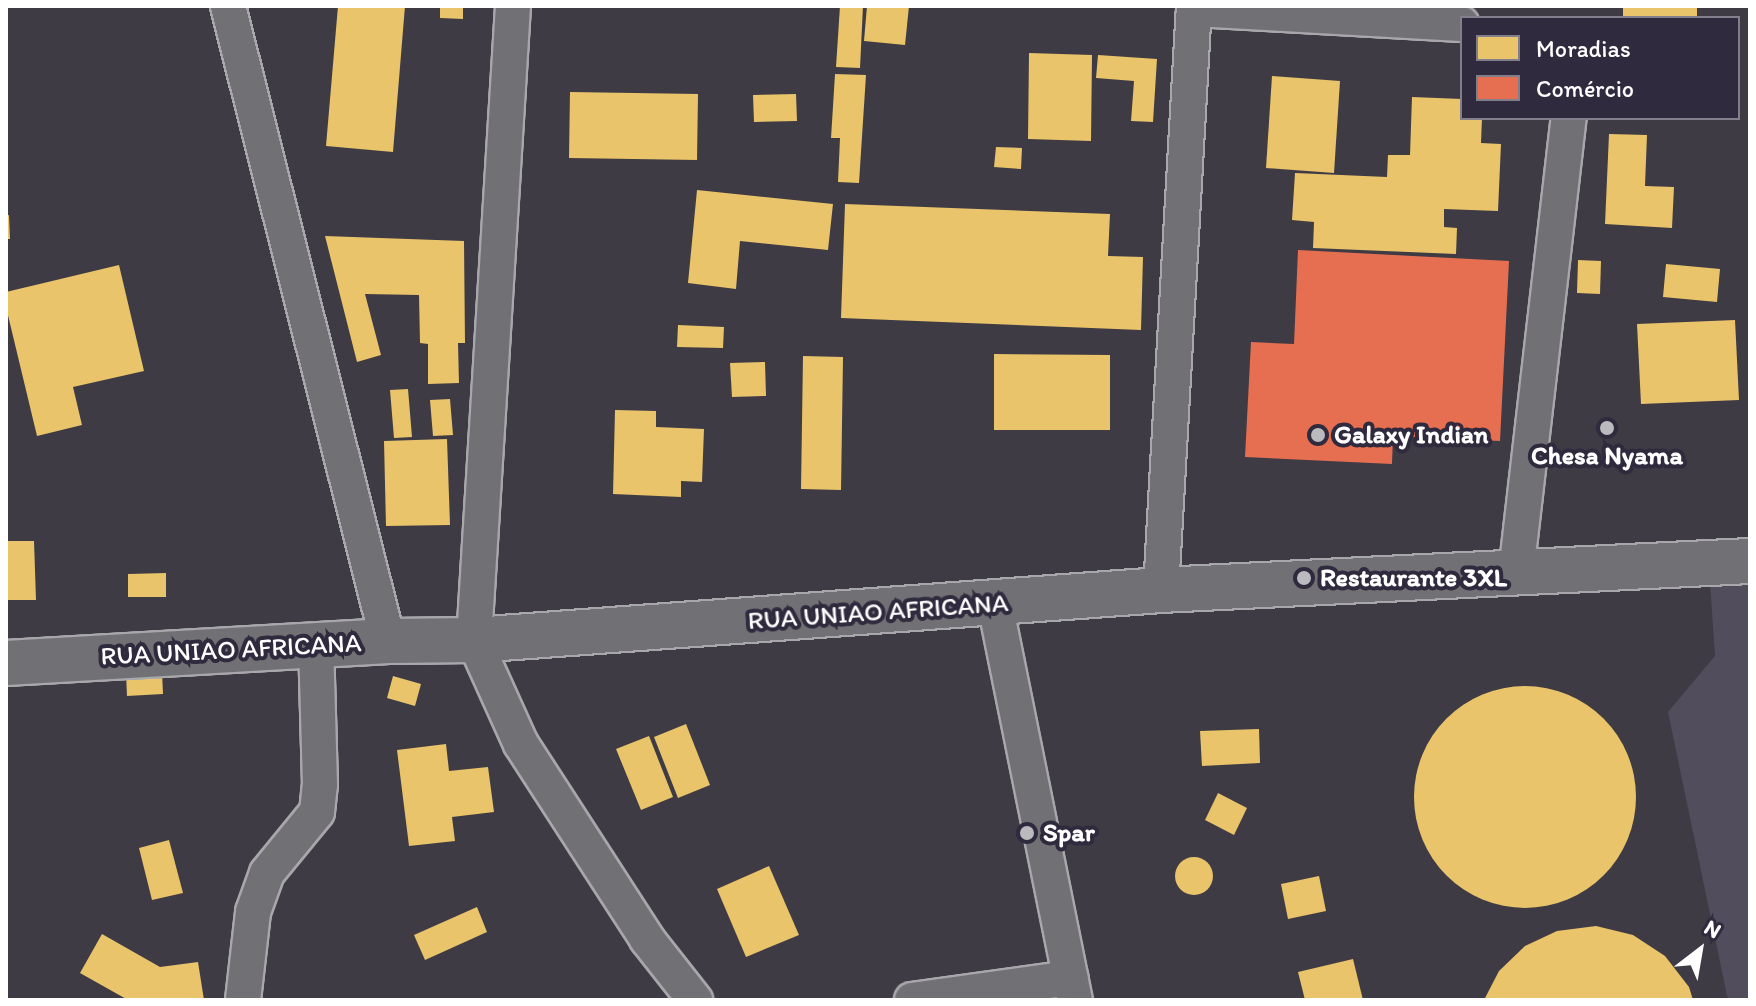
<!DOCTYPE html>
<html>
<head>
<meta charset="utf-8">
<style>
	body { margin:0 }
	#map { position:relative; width:1756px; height:1006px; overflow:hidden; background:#3e3b45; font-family:Itim,sans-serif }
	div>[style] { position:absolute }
	.green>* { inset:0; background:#524d5c }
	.homes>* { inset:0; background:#e9c46a }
	.round { border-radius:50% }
	.shops>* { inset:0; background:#e76f51 }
	.roads { filter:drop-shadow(2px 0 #a8a7ab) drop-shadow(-2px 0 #a8a7ab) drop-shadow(0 2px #a8a7ab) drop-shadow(0 -2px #a8a7ab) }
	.minor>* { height:34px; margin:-17px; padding:0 17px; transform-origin:17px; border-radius:17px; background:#717074 }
	.secondary>* { height:44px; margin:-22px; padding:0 22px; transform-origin:22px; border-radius:22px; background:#717074 }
	.dots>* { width:22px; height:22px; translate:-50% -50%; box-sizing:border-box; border:4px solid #2f2a3d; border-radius:50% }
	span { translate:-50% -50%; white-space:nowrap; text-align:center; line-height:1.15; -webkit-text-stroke:8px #2f2a3d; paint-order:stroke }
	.poi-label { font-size:26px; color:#fff; font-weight:700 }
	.left { translate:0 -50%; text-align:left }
	.street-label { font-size:26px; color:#fff }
	.frame { position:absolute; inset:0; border:8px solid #fff; pointer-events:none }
	.legend { position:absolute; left:1460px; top:16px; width:280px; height:104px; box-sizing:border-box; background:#2f2a3d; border:2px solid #827f8b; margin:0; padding:10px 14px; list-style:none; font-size:24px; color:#fff }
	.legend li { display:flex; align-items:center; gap:16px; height:40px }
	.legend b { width:40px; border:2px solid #827f8b }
	.north { position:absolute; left:1660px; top:910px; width:80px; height:80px; -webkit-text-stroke:6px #2f2a3d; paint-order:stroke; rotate:31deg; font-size:22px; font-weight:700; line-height:32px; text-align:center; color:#fff }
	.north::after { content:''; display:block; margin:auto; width:28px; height:36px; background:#fff; clip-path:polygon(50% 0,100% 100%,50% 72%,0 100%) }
</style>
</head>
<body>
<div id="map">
	<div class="green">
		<div style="clip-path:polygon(1750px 578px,1750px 1000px,1728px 1000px,1668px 712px,1715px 656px,1710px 581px)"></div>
	</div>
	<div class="homes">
		<div style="clip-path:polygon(338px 6px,405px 6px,393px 152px,326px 146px)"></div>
		<div style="clip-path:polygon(440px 6px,463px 6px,463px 19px,440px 18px)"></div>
		<div style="clip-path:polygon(840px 6px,863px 6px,860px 68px,836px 67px)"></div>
		<div style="clip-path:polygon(867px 6px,909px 6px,905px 45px,864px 41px)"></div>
		<div style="clip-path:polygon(1623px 6px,1697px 6px,1697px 18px,1623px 18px)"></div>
		<div style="clip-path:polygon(1029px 53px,1092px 55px,1091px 141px,1028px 139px)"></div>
		<div style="clip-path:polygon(1098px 55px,1157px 59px,1153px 122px,1131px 121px,1134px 81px,1096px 78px)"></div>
		<div style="clip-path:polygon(835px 74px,866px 75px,859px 183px,838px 182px,840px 138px,831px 138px)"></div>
		<div style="clip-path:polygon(1272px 76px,1340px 81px,1334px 173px,1266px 168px)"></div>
		<div style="clip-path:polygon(570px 92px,698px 94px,697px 160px,569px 158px)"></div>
		<div style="clip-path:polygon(796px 94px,797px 121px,754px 122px,753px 95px)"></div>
		<div style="clip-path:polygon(1412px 97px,1462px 99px,1462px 118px,1482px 118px,1481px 143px,1501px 144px,1498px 211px,1444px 209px,1444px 227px,1457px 228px,1456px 254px,1313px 248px,1314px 222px,1292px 220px,1295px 173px,1387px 177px,1388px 155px,1410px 155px)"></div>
		<div style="clip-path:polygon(1609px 134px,1647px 135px,1645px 186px,1674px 187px,1672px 228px,1605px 224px)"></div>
		<div style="clip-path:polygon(996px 147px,1022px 148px,1021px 169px,994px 167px)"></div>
		<div style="clip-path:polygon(697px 190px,833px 204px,828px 250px,740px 241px,736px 289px,688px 283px)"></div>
		<div style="clip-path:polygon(845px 204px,1110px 214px,1108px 256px,1143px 257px,1141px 330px,841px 318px)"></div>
		<div style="clip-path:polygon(9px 215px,10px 239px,6px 239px,6px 216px)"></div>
		<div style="clip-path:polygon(325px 236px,464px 241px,465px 343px,458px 343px,459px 383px,428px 384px,428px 344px,420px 343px,419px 295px,365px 294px,381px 355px,357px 362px)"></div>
		<div style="clip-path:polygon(1578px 260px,1601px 261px,1600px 294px,1577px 293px)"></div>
		<div style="clip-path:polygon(1666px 264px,1720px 269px,1717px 302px,1663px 297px)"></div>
		<div style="clip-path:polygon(119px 265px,144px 371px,73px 387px,82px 425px,37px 436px,6px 307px,6px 292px)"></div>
		<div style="clip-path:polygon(1735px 320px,1739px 400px,1641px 404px,1637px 324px)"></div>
		<div style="clip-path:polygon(678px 325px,724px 327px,723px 348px,677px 347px)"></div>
		<div style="clip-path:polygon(994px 354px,1110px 355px,1110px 430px,994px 430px)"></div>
		<div style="clip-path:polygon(803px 356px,843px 357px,841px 490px,801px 489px)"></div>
		<div style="clip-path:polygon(765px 362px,766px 396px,732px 397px,730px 363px)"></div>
		<div style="clip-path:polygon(408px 389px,412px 437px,394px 438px,390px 390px)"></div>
		<div style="clip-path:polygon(450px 399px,453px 435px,433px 436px,430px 400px)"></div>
		<div style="clip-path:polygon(615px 410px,656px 411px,656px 427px,704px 429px,702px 482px,681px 481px,681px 497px,613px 494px)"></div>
		<div style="clip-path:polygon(447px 439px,450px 525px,386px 526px,384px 441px)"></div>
		<div style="clip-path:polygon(6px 541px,34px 541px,36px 600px,7px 600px)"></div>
		<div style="clip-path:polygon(166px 573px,166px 597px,128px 597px,128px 574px)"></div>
		<div style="clip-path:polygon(162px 672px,163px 694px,127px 696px,126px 673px)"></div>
		<div style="clip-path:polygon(393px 676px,421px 684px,415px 706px,387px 698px)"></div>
		<div class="round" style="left:1414px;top:686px;width:222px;height:222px"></div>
		<div style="clip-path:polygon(686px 724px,710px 785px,678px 798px,654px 737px)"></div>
		<div style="clip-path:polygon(1259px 729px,1260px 763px,1202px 766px,1200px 731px)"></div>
		<div style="clip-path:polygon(649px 736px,673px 797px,641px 810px,616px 749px)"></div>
		<div style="clip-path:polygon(446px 744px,449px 771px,488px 767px,494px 812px,452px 817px,455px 841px,409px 846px,397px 750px)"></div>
		<div style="clip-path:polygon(1218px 793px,1247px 808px,1234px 835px,1205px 820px)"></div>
		<div style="clip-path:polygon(169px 840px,183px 893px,152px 900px,139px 848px)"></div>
		<div class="round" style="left:1175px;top:857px;width:38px;height:38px"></div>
		<div style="clip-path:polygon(769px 866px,799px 935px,746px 957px,717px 889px)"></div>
		<div style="clip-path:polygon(1319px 876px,1326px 911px,1288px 919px,1281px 884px)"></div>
		<div style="clip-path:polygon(477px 907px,487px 932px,425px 960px,414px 935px)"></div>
		<div style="clip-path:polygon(1596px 926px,1633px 935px,1665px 956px,1689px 987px,1693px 1000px,1484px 1000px,1499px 971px,1525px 946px,1557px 931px)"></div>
		<div style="clip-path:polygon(102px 934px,160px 967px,198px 962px,204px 1000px,128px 1000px,80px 973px)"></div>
		<div style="clip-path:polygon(1353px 959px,1363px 1000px,1305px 1000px,1298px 972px)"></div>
	</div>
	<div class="shops">
		<div style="clip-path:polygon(1298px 250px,1509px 261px,1500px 441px,1393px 436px,1392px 464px,1245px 457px,1251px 342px,1294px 344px)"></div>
	</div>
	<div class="roads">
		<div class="minor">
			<div style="left:228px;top:6px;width:655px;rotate:75.86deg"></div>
			<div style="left:513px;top:6px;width:635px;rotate:93.52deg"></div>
			<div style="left:474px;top:640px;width:114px;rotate:65.7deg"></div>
			<div style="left:521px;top:744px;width:232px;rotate:57.1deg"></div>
			<div style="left:647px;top:939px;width:78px;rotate:51.8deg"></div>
			<div style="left:1194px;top:9px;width:268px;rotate:3.2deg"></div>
			<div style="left:1516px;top:573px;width:458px;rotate:-83.4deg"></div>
			<div style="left:1161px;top:590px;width:585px;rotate:-86.77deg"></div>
			<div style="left:995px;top:604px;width:404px;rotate:78.6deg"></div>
			<div style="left:243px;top:1000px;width:89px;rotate:-83.5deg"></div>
			<div style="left:253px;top:912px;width:41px;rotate:-70.3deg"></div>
			<div style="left:267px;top:873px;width:79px;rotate:-50.7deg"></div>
			<div style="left:317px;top:812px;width:27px;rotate:-84deg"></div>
			<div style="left:320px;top:785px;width:140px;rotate:-91.6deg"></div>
			<div style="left:912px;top:1000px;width:160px;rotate:-7.9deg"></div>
		</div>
		<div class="secondary">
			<div style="left:6px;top:663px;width:383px;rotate:-3.3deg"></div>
			<div style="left:388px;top:641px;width:86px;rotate:-0.7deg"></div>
			<div style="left:474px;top:640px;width:689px;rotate:-4.16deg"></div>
			<div style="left:1161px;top:590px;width:590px;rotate:-2.82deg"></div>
		</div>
	</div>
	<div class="dots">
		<div style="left:1607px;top:428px;background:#bbbabe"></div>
		<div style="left:1318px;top:435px;background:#bbbabe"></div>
		<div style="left:1304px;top:578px;background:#bbbabe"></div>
		<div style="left:1027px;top:833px;background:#bbbabe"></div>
	</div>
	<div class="poi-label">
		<span class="left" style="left:1334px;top:435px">Galaxy Indian</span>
		<span style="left:1607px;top:456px">Chesa Nyama</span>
		<span class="left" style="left:1320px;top:578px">Restaurante 3XL</span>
		<span class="left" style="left:1043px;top:833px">Spar</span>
	</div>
	<div class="street-label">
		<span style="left:878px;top:612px;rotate:-4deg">RUA UNIAO AFRICANA</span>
		<span style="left:231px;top:650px;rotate:-3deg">RUA UNIAO AFRICANA</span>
	</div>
	<div class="frame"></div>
	<ul class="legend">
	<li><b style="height:22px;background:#e9c46a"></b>Moradias</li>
	<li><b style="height:22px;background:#e76f51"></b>Comércio</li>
	</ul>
	<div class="north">N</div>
</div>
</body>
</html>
